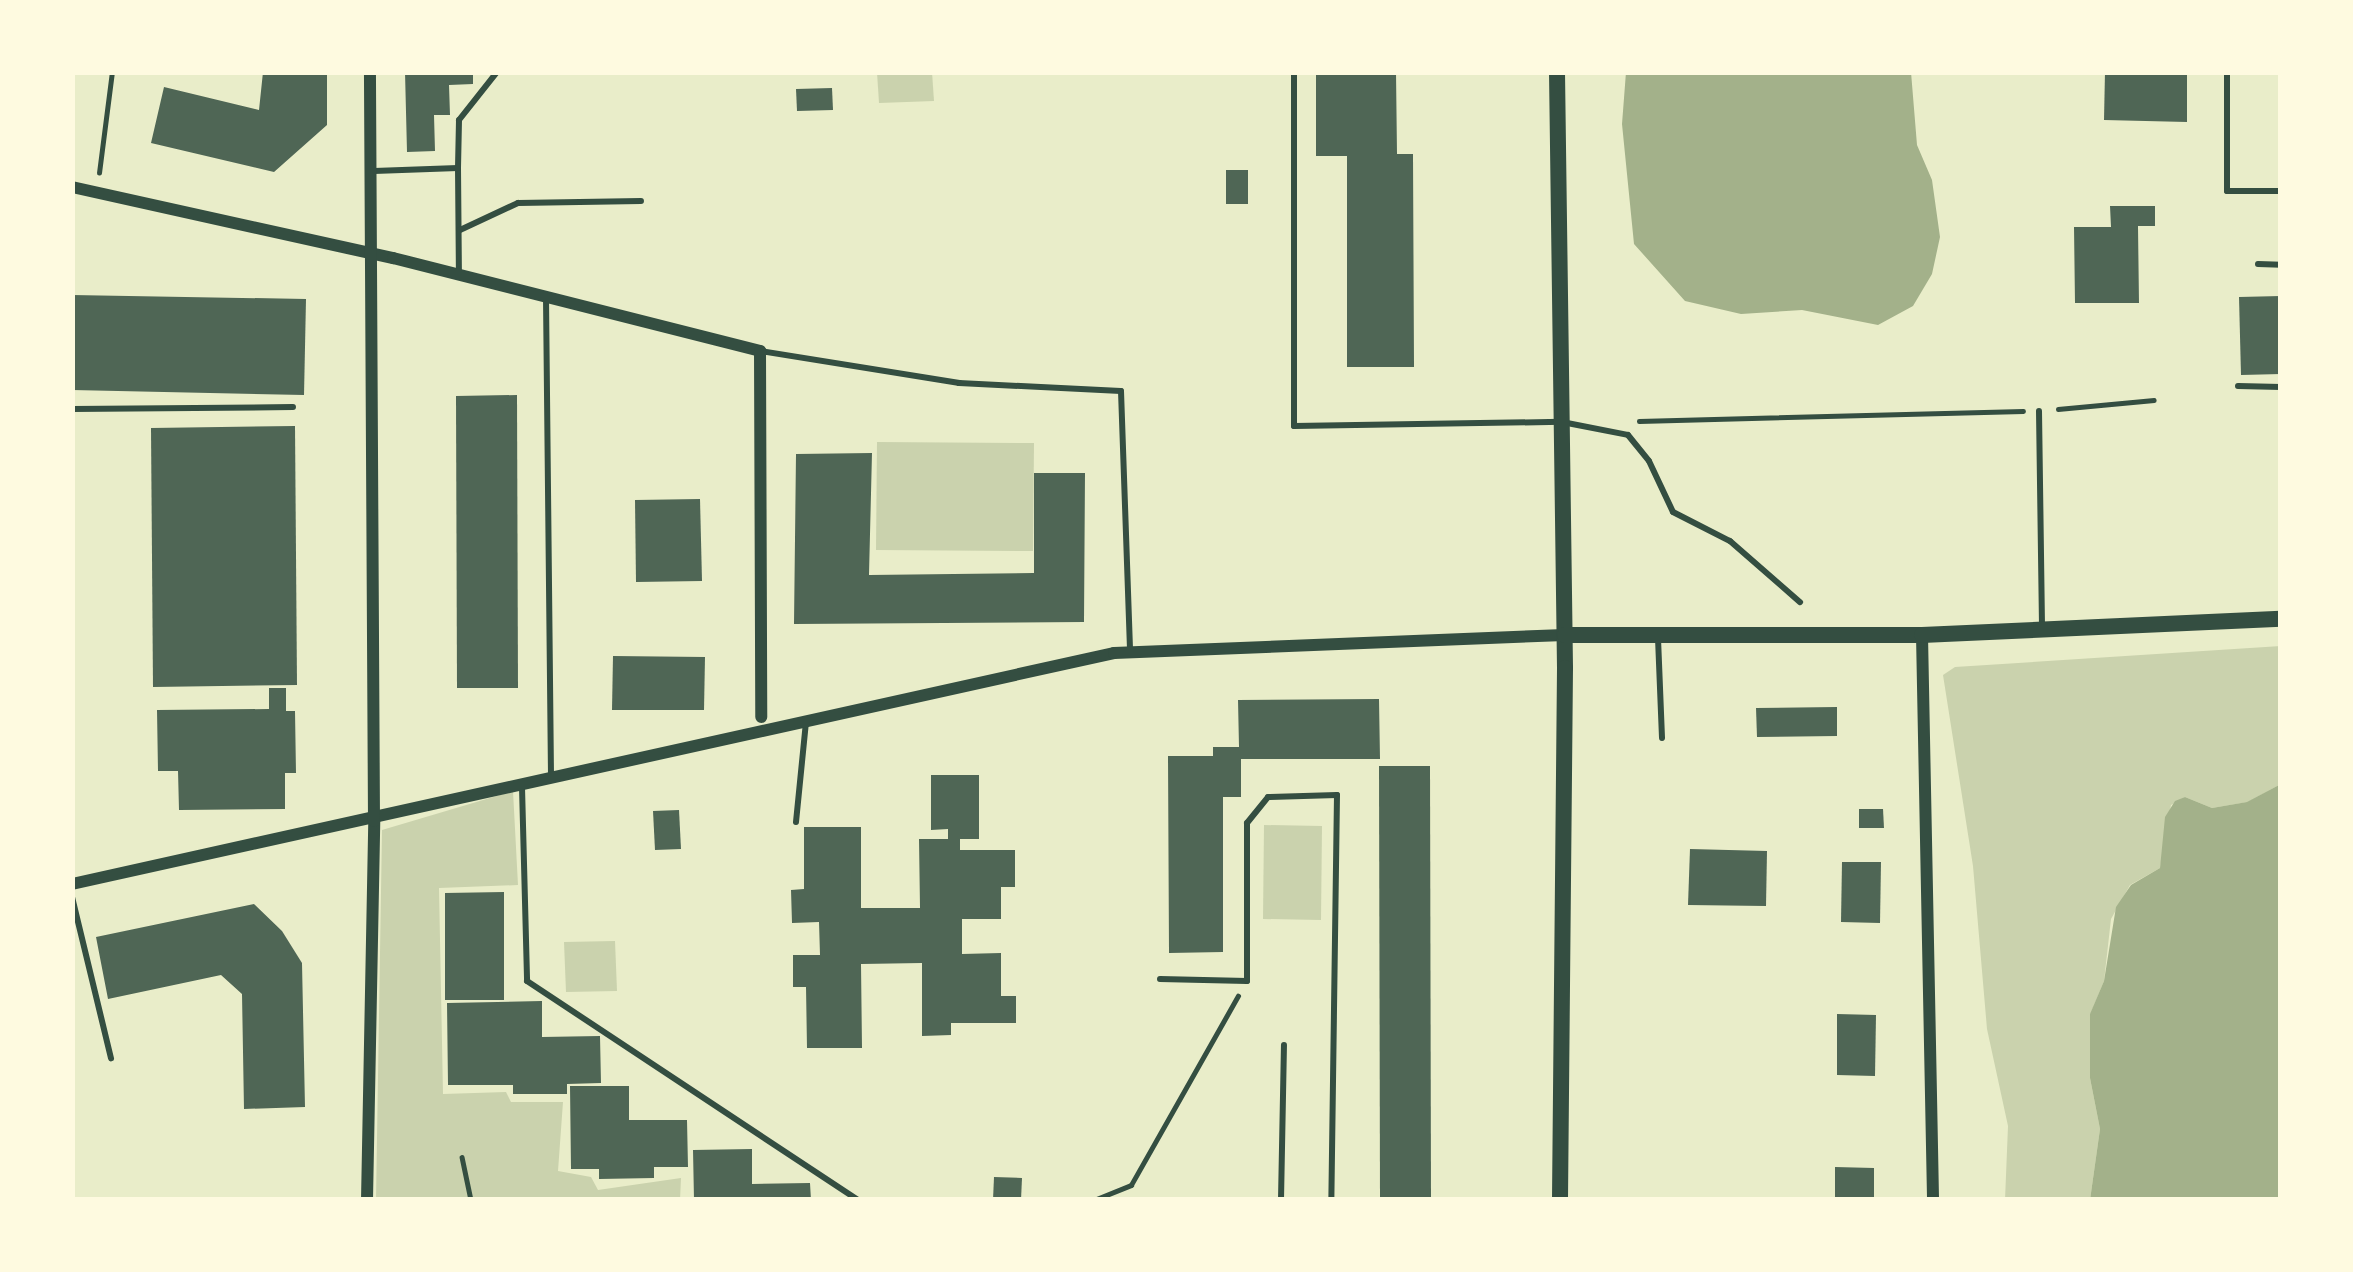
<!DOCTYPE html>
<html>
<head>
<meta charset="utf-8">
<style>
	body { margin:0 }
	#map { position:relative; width:2353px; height:1272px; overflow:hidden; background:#e9edc9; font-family:Barlow,sans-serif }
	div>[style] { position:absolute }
	.green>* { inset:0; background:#cad2ad }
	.water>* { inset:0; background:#a3b18a }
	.building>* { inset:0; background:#4f6655 }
	.path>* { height:4.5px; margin:-2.25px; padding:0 2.25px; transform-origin:2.25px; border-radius:2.25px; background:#344e41 }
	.service>* { height:6px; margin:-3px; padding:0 3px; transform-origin:3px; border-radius:3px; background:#344e41 }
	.minor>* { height:12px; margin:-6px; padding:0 6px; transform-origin:6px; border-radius:6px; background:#344e41 }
	.secondary>* { height:16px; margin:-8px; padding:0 8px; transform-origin:8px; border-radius:8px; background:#344e41 }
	span { translate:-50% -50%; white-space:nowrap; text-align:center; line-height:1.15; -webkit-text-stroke:10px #fefae0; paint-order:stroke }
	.frame { position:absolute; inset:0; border:75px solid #fefae0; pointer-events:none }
</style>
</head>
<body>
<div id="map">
	<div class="green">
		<div style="clip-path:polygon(877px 72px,932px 72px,934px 101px,879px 103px)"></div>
		<div style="clip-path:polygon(877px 442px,1034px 443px,1033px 551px,876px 550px)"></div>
		<div style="clip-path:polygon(2281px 646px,2281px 784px,2248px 802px,2212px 808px,2185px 797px,2171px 805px,2160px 868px,2130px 885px,2111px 919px,2104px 981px,2090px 1015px,2090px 1078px,2100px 1129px,2090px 1200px,2005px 1200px,2008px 1126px,1987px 1029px,1973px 866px,1943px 675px,1955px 667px)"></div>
		<div style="clip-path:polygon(513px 791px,518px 885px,439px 888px,443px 1094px,506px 1092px,511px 1102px,563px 1102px,558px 1171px,591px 1177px,598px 1190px,681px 1178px,680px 1200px,376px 1200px,382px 830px)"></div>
		<div style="clip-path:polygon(1264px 825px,1322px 826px,1321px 920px,1263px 919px)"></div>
		<div style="clip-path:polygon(615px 941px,617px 991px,566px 992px,564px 942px)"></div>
	</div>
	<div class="water">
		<div style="clip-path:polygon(1626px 72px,1911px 72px,1917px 145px,1932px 180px,1940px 237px,1932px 274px,1913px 306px,1878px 325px,1802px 310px,1741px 314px,1685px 301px,1634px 244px,1622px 124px)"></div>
		<div style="clip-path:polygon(2281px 784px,2281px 1200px,2090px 1200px,2100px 1129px,2090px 1078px,2090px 1014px,2104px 981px,2116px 907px,2131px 885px,2160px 868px,2165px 817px,2175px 801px,2185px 797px,2212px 808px,2247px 802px)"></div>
	</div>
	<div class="building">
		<div style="clip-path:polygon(263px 72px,327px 72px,327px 125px,274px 172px,151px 143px,164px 87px,259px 110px)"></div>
		<div style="clip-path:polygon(405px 72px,473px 72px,473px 84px,449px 85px,450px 115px,434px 115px,435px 151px,407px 152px)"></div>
		<div style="clip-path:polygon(1316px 72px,1396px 72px,1397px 154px,1413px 154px,1414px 367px,1347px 367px,1347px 156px,1316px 156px)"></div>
		<div style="clip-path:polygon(2105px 72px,2187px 72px,2187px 122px,2104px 120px)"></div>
		<div style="clip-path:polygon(832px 88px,833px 110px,797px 111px,796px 89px)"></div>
		<div style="clip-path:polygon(1226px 170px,1248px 170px,1248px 204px,1226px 204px)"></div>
		<div style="clip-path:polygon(2110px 206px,2155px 206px,2155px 226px,2138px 226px,2139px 303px,2075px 303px,2074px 227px,2111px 227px)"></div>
		<div style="clip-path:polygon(72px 295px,306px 299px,304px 395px,72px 390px)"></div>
		<div style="clip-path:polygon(2281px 296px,2281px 374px,2241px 375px,2239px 297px)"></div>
		<div style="clip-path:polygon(517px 395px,518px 688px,457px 688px,456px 396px)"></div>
		<div style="clip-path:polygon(295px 426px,297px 685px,153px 687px,151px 428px)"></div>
		<div style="clip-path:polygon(872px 453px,869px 575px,1034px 573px,1034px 473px,1085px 473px,1084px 622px,794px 624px,796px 454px)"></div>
		<div style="clip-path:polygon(700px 499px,702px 581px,636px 582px,635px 500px)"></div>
		<div style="clip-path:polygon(613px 656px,705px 657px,704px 710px,612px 710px)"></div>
		<div style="clip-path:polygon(269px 688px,286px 688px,286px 711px,295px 711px,296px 773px,285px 773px,285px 809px,179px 810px,178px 771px,158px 771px,157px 710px,269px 709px)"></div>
		<div style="clip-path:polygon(1379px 699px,1380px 759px,1241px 759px,1241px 797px,1223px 797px,1223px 952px,1169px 953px,1168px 756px,1213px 756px,1213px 747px,1239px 747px,1238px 700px)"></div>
		<div style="clip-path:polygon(1837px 707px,1837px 736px,1757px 737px,1756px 708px)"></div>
		<div style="clip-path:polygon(1379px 766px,1430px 766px,1431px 1200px,1380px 1200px)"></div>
		<div style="clip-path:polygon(931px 775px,979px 775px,979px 839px,960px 839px,960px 850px,1015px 850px,1015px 887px,1001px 887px,1001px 919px,962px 919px,962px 954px,1001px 953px,1001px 996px,1016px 996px,1016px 1023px,951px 1023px,951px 1035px,922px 1036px,922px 963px,861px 964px,862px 1048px,807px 1048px,806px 987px,793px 987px,793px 955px,820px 955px,819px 922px,792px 923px,791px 890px,804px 889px,804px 827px,861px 827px,861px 908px,920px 908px,919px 839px,948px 839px,948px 829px,931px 830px)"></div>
		<div style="clip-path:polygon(1859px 809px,1883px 809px,1884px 828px,1859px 828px)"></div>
		<div style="clip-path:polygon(679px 810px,681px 849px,655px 850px,653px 811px)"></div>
		<div style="clip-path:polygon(1690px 849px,1767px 851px,1766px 906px,1688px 905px)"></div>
		<div style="clip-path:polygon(1842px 862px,1881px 862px,1880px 923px,1841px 922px)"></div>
		<div style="clip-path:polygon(504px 892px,504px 1000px,445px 1000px,445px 893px)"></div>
		<div style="clip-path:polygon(254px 904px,282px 931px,302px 963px,305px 1107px,244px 1109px,242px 994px,221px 975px,108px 999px,96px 937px)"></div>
		<div style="clip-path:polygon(542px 1001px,542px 1037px,600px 1036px,601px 1083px,567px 1084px,567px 1094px,513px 1094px,513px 1085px,448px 1085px,447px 1003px)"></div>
		<div style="clip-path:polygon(1837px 1014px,1876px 1015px,1875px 1076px,1837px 1075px)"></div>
		<div style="clip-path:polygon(570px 1086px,629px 1086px,629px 1120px,687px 1120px,688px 1167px,654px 1167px,654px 1178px,599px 1179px,599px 1169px,571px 1169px)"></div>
		<div style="clip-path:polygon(752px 1149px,752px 1184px,810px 1183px,811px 1200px,694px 1200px,693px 1150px)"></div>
		<div style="clip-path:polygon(1835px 1167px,1874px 1168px,1874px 1200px,1835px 1200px)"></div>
		<div style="clip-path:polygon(994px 1177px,1022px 1178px,1021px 1200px,993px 1200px)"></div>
	</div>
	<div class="path">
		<div style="left:99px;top:173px;width:102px;rotate:-82.7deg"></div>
		<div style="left:2058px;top:409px;width:96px;rotate:-5.4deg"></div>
		<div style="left:1639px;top:421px;width:384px;rotate:-1.5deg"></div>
		<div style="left:462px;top:1157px;width:44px;rotate:78.2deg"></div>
		<div style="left:1094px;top:1200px;width:40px;rotate:-22deg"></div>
		<div style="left:1131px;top:1185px;width:217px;rotate:-60.5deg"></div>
	</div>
	<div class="service">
		<div style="left:1294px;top:72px;width:354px;rotate:90deg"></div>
		<div style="left:1294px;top:426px;width:268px;rotate:-0.9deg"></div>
		<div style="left:1562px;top:422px;width:67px;rotate:11.1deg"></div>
		<div style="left:1628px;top:435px;width:33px;rotate:51deg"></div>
		<div style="left:1649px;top:461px;width:56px;rotate:64.8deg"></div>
		<div style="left:1673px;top:512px;width:64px;rotate:27deg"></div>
		<div style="left:1730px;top:541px;width:93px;rotate:41.1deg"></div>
		<div style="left:2227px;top:72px;width:119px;rotate:90deg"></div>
		<div style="left:2227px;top:191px;width:54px"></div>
		<div style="left:458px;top:168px;width:105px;rotate:89.5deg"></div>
		<div style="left:374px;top:171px;width:84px;rotate:-2deg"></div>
		<div style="left:458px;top:168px;width:48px;rotate:-88.8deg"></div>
		<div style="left:459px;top:120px;width:61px;rotate:-51.6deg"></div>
		<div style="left:460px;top:230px;width:64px;rotate:-25deg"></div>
		<div style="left:518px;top:203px;width:123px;rotate:-0.9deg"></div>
		<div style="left:2258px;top:264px;width:23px;rotate:2deg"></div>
		<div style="left:546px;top:298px;width:476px;rotate:89.4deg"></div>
		<div style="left:760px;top:351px;width:202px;rotate:9.1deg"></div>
		<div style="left:959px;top:383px;width:162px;rotate:2.8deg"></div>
		<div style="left:1121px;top:391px;width:261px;rotate:88deg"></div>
		<div style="left:2238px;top:386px;width:43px;rotate:1.3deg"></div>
		<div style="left:72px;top:409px;width:221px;rotate:-0.5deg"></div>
		<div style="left:2039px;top:411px;width:216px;rotate:89.2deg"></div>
		<div style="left:1658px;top:638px;width:100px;rotate:87.7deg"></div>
		<div style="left:522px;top:787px;width:194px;rotate:88.5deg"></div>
		<div style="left:527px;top:981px;width:397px;rotate:33.5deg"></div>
		<div style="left:796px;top:822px;width:100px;rotate:-84.3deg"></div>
		<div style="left:72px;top:897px;width:166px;rotate:76.4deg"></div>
		<div style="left:1160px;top:979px;width:87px;rotate:1.3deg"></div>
		<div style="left:1247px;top:981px;width:158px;rotate:-90deg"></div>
		<div style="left:1247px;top:823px;width:33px;rotate:-51deg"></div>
		<div style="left:1268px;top:797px;width:69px;rotate:-1.7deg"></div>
		<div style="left:1337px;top:795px;width:405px;rotate:90.8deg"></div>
		<div style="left:1281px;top:1200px;width:155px;rotate:-88.9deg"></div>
	</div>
	<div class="minor">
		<div style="left:72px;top:187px;width:329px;rotate:12.5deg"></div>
		<div style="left:393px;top:258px;width:379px;rotate:14.2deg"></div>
		<div style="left:760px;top:351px;width:366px;rotate:89.8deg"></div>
		<div style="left:1922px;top:635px;width:565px;rotate:88.88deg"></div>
		<div style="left:72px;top:884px;width:1067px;rotate:-12.5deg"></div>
		<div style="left:1114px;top:653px;width:451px;rotate:-2.3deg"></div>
		<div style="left:367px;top:1200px;width:379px;rotate:-88.9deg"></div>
		<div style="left:374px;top:821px;width:749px;rotate:-90.31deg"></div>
	</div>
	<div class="secondary">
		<div style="left:1557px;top:72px;width:596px;rotate:89.23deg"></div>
		<div style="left:1565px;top:668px;width:532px;rotate:90.54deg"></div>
		<div style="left:1565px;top:635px;width:357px"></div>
		<div style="left:1922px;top:635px;width:359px;rotate:-2.6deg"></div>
	</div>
	<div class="frame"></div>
</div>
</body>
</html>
